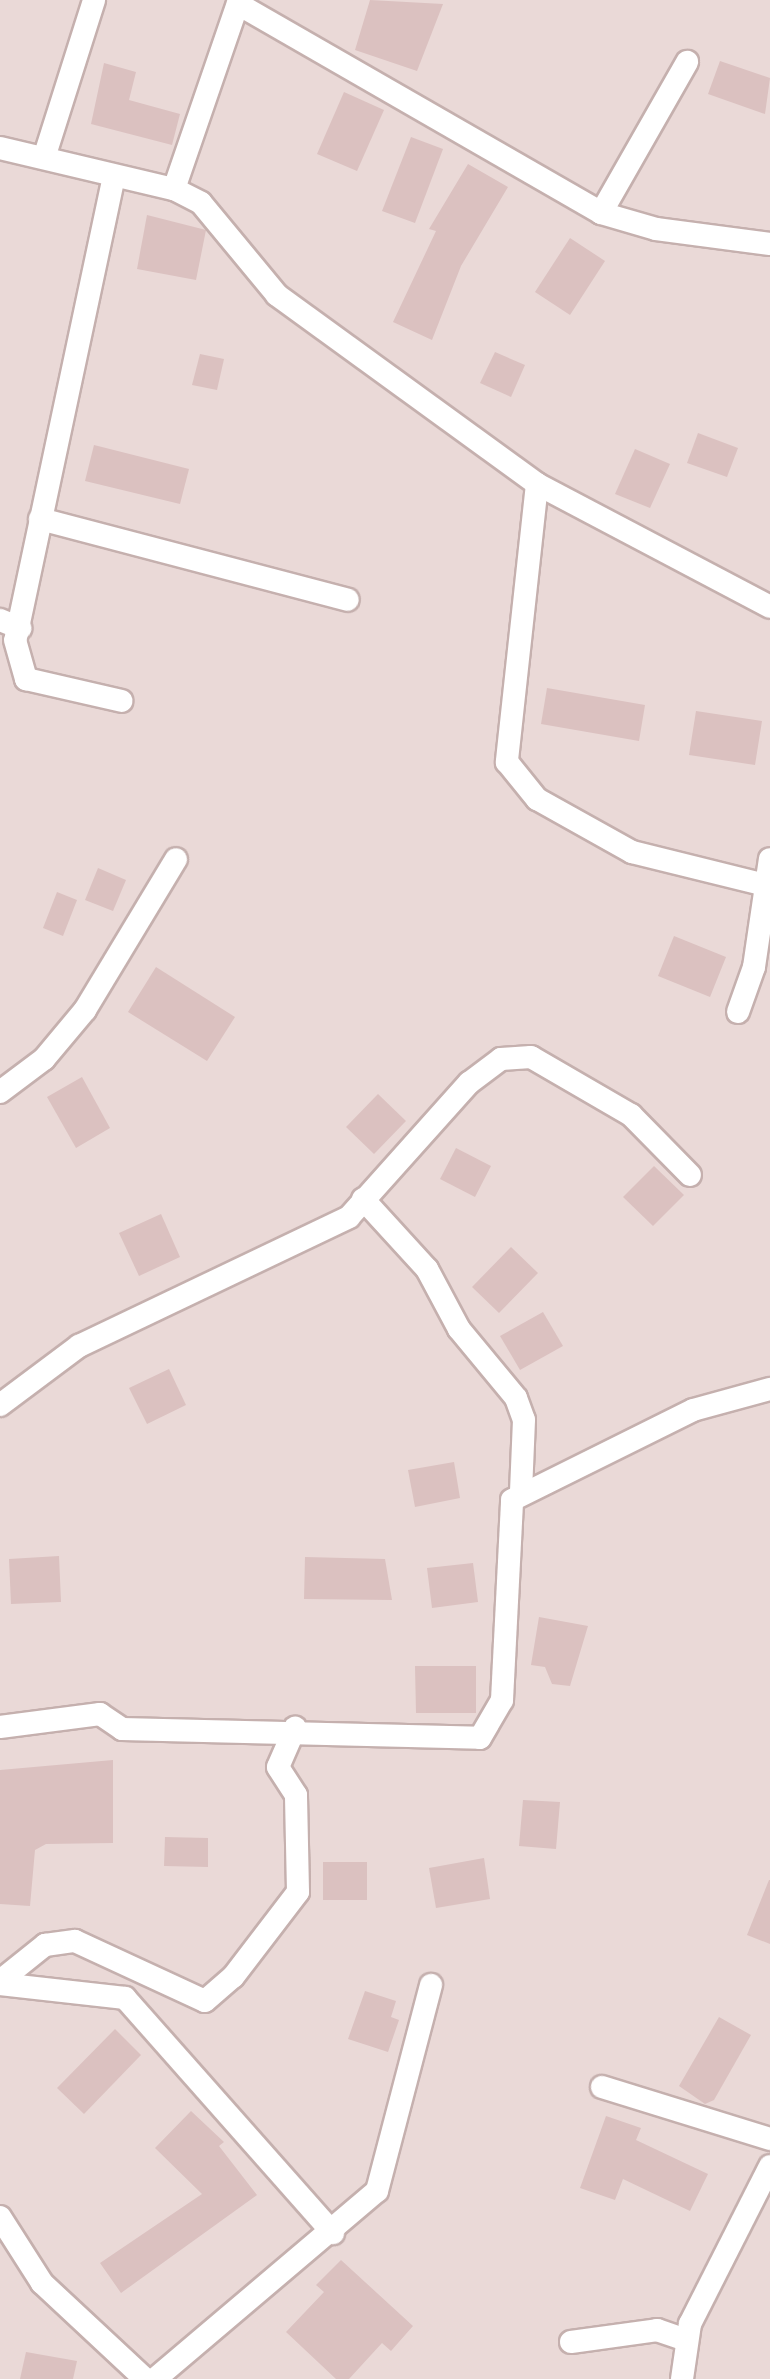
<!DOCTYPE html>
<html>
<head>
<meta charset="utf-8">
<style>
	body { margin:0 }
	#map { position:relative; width:770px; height:2379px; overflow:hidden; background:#f6ebe9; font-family:Montserrat,sans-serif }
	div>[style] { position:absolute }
	.residential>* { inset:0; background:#ead9d7 }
	.building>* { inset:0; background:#dbc1c0 }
	.roads { filter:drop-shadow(2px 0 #c5b0ae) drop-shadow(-2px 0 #c5b0ae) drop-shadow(0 2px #c5b0ae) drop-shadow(0 -2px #c5b0ae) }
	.street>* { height:22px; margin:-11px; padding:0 11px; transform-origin:11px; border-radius:11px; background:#fff }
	span { translate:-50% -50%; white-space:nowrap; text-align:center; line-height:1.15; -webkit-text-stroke:7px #fff; paint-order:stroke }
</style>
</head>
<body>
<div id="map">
	<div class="residential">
		<div style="clip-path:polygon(0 0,770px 0,770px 2379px,0 2379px)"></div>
	</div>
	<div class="building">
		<div style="clip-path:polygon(370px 0,443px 4px,417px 71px,355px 50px)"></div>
		<div style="clip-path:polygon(720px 61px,770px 78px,765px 114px,708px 94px)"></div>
		<div style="clip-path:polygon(104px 63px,136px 72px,129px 100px,180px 114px,172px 145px,91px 124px)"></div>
		<div style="clip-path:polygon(344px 92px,384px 110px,357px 171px,317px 154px)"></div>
		<div style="clip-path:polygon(411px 137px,443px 149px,415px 223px,382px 211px)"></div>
		<div style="clip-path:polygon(468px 164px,508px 187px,461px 266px,432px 340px,393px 322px,436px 231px,429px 229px)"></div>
		<div style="clip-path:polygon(147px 215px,206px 230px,196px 280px,137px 269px)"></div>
		<div style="clip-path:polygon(570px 238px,605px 261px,570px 315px,535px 292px)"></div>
		<div style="clip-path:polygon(495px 352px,525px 365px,511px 397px,480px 383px)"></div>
		<div style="clip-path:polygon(200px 354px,224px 359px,217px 390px,192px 385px)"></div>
		<div style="clip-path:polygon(698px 433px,738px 448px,727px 477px,687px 463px)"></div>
		<div style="clip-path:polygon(94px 445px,189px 469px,180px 504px,85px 481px)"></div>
		<div style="clip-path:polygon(635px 449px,670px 464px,650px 508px,615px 494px)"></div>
		<div style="clip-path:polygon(547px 688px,645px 705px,639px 741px,541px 724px)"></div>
		<div style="clip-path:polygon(696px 711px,762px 721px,755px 765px,689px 755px)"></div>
		<div style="clip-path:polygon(98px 868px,126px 880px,113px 911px,85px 900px)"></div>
		<div style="clip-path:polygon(57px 892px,77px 900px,63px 936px,43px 928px)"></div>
		<div style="clip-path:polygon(674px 936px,726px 957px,710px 997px,658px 976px)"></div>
		<div style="clip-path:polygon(156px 967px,235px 1017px,207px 1061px,128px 1012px)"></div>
		<div style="clip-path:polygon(82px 1077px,110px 1128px,76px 1148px,47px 1097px)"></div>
		<div style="clip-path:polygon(378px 1094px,406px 1121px,374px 1154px,346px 1127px)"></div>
		<div style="clip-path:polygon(456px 1148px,491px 1166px,475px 1197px,440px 1179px)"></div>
		<div style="clip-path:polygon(654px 1166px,684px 1195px,653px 1226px,623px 1197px)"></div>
		<div style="clip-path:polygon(161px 1214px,180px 1257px,139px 1276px,119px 1233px)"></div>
		<div style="clip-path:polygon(511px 1247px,538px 1273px,499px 1313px,472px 1287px)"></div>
		<div style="clip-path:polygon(543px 1312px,563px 1346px,520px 1370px,500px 1336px)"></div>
		<div style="clip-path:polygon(169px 1369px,186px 1405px,147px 1424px,129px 1388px)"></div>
		<div style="clip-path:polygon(454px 1462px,460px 1498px,415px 1507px,408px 1470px)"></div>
		<div style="clip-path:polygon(59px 1556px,61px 1602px,11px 1604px,9px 1559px)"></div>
		<div style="clip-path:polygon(305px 1557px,385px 1559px,392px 1600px,304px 1599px)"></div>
		<div style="clip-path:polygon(473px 1563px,478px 1602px,432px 1608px,427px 1568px)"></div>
		<div style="clip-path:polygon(539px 1617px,588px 1626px,570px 1686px,552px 1684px,545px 1667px,531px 1665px)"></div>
		<div style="clip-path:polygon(415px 1666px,476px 1666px,476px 1713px,416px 1713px)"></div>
		<div style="clip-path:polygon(113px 1760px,113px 1843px,46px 1844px,35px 1850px,30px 1906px,0 1904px,0 1770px)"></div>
		<div style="clip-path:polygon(523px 1800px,560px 1802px,556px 1849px,519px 1846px)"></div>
		<div style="clip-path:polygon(165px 1837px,208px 1838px,208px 1867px,164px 1866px)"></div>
		<div style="clip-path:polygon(484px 1858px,490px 1899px,436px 1908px,429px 1868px)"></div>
		<div style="clip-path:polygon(323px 1862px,367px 1862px,367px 1900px,323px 1900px)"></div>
		<div style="clip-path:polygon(769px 1880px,770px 1880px,770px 1944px,747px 1935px)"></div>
		<div style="clip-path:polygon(365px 1991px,396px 2001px,391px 2017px,399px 2020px,388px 2052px,348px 2039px)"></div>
		<div style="clip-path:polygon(719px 2017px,751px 2035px,714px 2100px,705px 2104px,679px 2086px)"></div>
		<div style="clip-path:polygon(115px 2029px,141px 2055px,84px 2114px,57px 2088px)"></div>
		<div style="clip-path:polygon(191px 2111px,224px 2142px,219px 2146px,257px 2195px,121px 2293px,100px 2263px,202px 2194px,155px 2148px)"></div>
		<div style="clip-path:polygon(606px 2116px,641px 2128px,636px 2140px,708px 2174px,690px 2211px,623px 2179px,615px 2200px,580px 2188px)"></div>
		<div style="clip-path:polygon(341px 2260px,413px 2326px,391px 2351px,382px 2343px,349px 2379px,336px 2379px,286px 2332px,324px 2292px,316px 2285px)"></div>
		<div style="clip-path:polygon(26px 2352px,77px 2361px,73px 2379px,20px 2379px)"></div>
	</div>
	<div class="roads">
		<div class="street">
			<div style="left:238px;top:4px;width:419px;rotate:29.9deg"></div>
			<div style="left:601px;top:213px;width:57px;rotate:16.2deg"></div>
			<div style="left:656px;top:229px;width:115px;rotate:7.5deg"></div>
			<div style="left:0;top:148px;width:179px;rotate:13.3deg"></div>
			<div style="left:174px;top:189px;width:30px;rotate:27deg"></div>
			<div style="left:201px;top:203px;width:119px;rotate:50.4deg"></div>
			<div style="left:277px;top:295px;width:321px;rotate:36deg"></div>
			<div style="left:537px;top:484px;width:263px;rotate:27.8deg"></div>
			<div style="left:44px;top:158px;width:166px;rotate:-72.4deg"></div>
			<div style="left:114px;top:176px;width:474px;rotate:102deg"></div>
			<div style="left:15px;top:640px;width:41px;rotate:74.2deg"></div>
			<div style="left:26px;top:679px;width:98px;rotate:12.9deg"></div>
			<div style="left:174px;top:189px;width:200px;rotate:-71deg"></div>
			<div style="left:601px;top:213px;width:174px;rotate:-60.3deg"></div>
			<div style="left:537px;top:484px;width:280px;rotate:96.2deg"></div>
			<div style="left:507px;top:762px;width:48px;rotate:51deg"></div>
			<div style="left:537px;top:799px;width:109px;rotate:29.2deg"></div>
			<div style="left:632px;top:852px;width:137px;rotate:13.9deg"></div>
			<div style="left:40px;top:519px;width:318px;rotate:14.7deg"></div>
			<div style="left:0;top:620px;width:22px;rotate:22deg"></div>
			<div style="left:738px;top:1012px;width:48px;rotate:-70.4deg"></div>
			<div style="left:754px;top:967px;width:109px;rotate:-81.6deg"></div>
			<div style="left:0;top:1092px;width:55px;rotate:-36.9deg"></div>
			<div style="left:44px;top:1059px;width:64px;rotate:-50.1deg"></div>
			<div style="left:85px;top:1010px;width:176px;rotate:-58.9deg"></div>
			<div style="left:363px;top:1199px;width:95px;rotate:47.6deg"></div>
			<div style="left:427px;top:1269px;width:68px;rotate:61.9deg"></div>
			<div style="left:459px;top:1329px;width:89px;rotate:50.4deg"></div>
			<div style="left:516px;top:1398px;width:23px;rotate:70deg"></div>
			<div style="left:524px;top:1420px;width:71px;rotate:92.4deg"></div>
			<div style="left:0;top:1405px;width:99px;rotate:-36.8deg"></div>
			<div style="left:79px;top:1346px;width:299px;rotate:-25.5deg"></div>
			<div style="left:349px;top:1217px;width:180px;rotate:-48.2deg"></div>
			<div style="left:469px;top:1083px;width:40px;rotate:-37deg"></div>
			<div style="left:501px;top:1059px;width:30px;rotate:-4deg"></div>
			<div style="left:531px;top:1057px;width:116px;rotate:30.1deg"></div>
			<div style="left:631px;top:1115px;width:84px;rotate:45.5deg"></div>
			<div style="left:0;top:1727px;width:101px;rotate:-7.4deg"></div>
			<div style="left:100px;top:1714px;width:27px;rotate:34deg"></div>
			<div style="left:122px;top:1729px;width:358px;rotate:1.4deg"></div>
			<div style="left:480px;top:1738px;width:44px;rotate:-59.9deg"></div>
			<div style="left:502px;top:1700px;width:200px;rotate:-87.1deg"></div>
			<div style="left:512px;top:1500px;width:202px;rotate:-26.4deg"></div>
			<div style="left:693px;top:1410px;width:80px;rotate:-15.3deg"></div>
			<div style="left:0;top:1981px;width:58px;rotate:-38.7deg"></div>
			<div style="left:45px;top:1945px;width:30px;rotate:-8deg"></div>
			<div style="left:75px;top:1941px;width:143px;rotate:24.8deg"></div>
			<div style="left:205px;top:2001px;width:37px;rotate:-41deg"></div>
			<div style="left:233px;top:1977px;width:107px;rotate:-52.6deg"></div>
			<div style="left:298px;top:1892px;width:97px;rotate:-91.2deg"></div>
			<div style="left:296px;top:1795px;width:33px;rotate:-123deg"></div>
			<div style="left:278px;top:1767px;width:43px;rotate:-66.4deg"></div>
			<div style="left:0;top:1984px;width:126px;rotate:6.4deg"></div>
			<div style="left:125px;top:1998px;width:314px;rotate:48.5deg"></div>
			<div style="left:602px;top:2087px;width:176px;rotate:17.2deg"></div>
			<div style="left:0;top:2217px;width:78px;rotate:57.5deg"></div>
			<div style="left:42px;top:2283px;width:141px;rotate:43deg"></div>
			<div style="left:571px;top:2342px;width:87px;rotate:-7.9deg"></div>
			<div style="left:657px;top:2330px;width:28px;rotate:19deg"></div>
			<div style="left:155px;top:2379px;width:291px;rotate:-40.3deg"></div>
			<div style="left:377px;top:2191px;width:213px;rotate:-75.3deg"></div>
			<div style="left:682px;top:2379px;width:56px;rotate:-81.7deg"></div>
			<div style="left:690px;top:2324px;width:177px;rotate:-63.1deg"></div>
		</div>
	</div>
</div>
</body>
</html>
